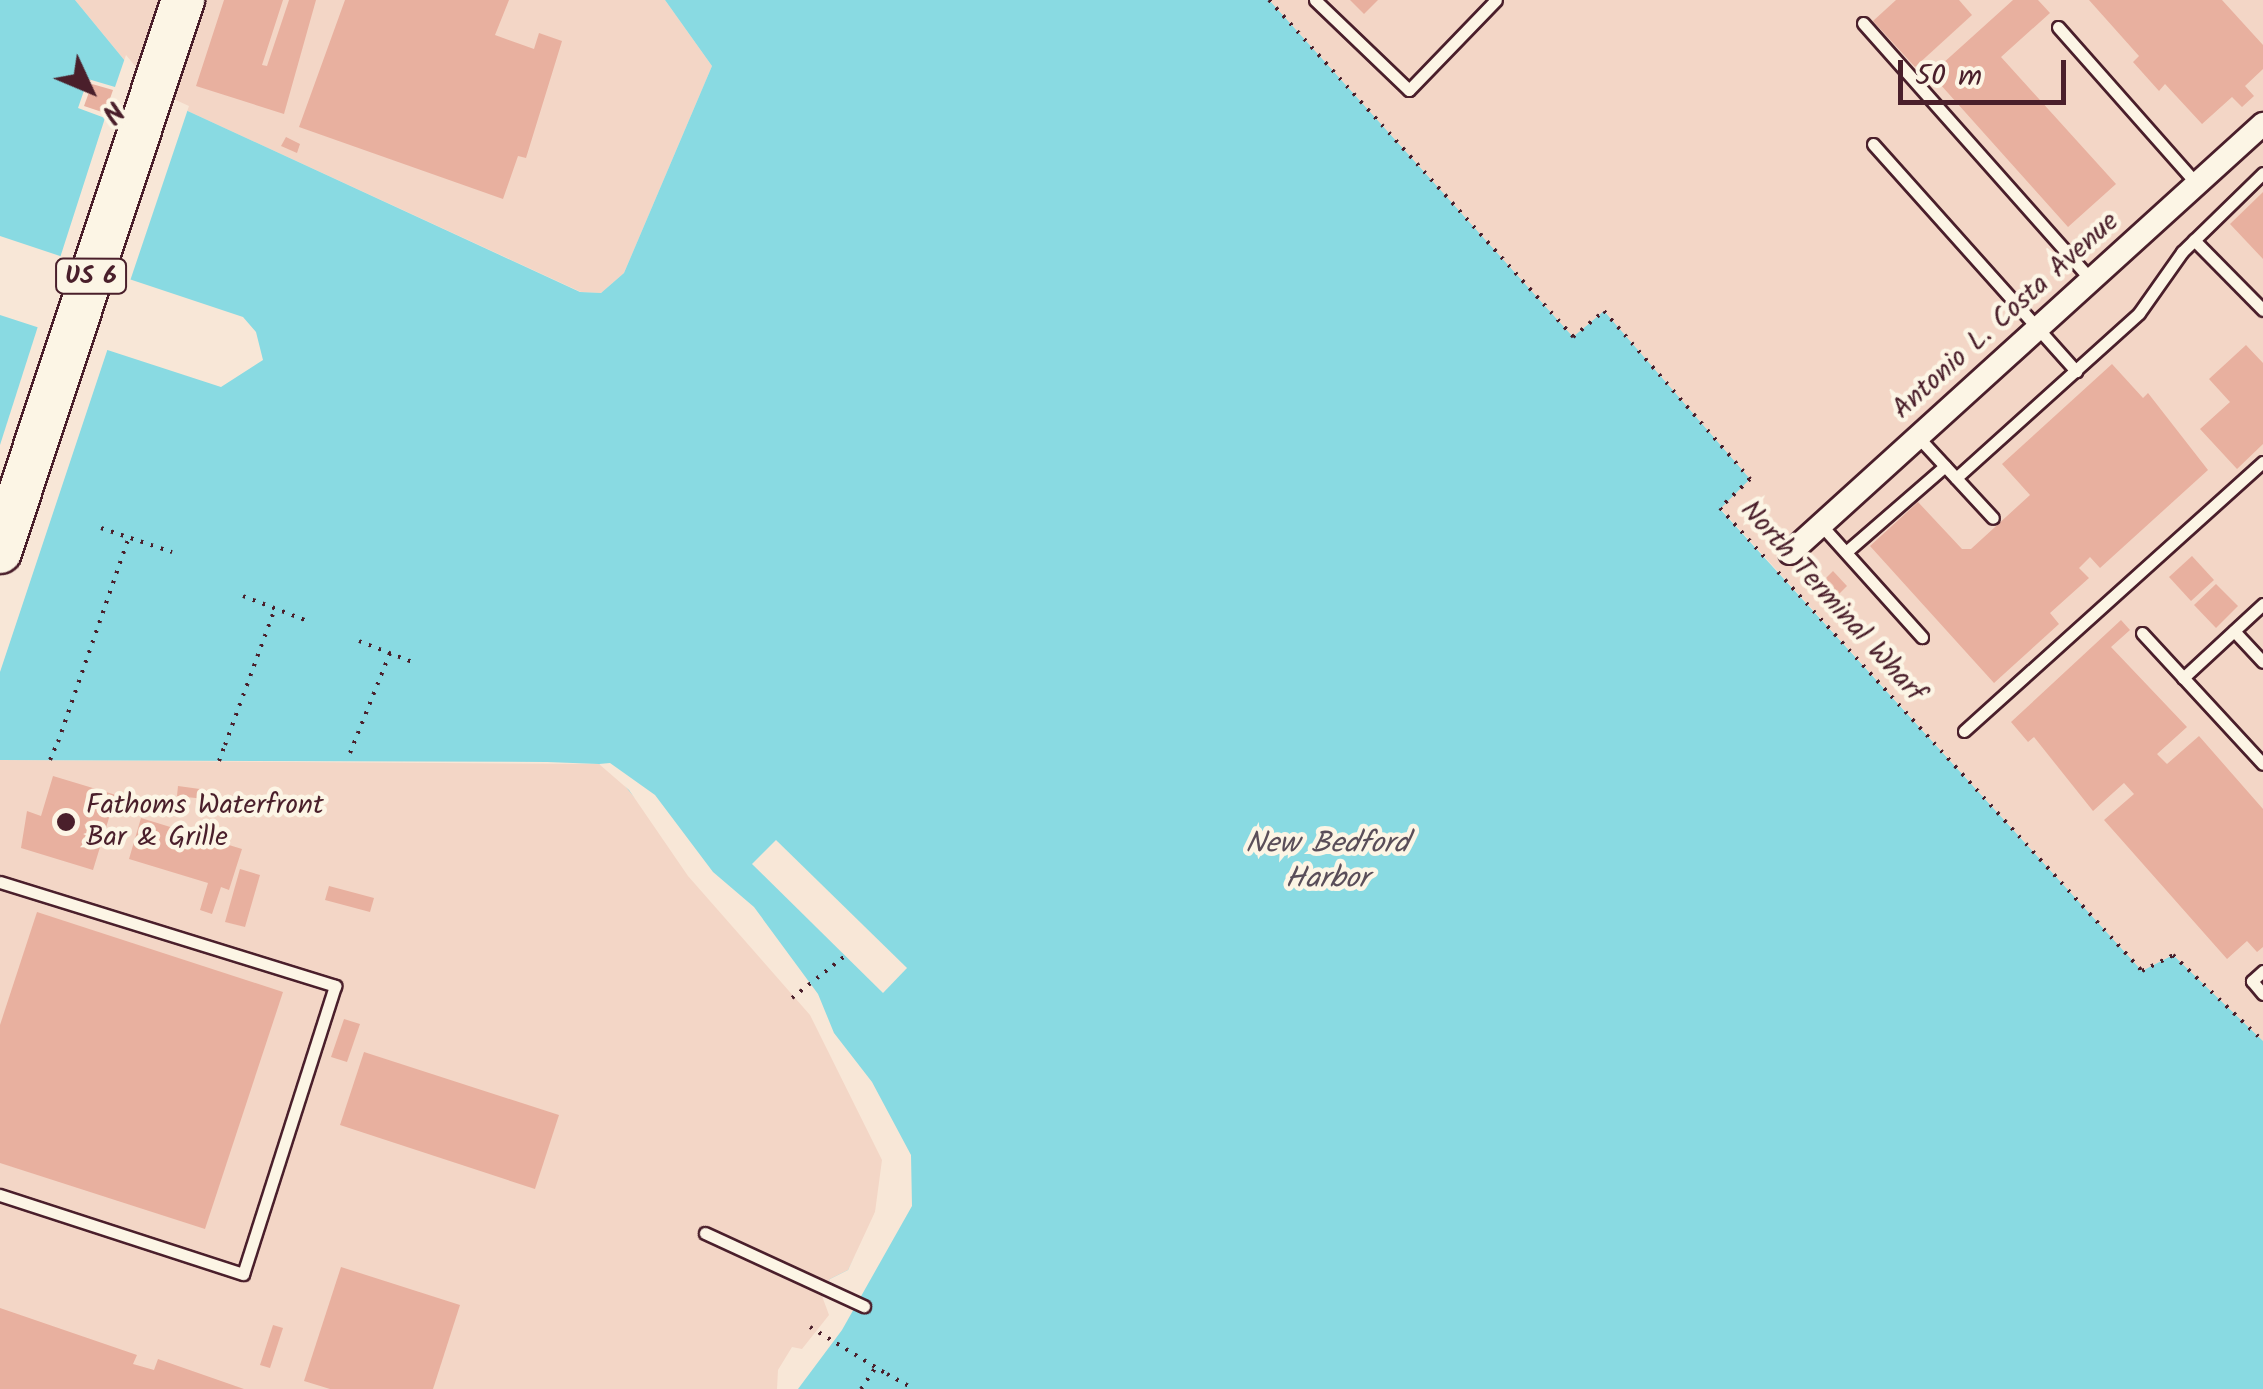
<!DOCTYPE html>
<html>
<head>
<meta charset="utf-8">
<style>
	body { margin:0 }
	#map { position:relative; width:2263px; height:1389px; overflow:hidden; background:#f8e7d7; font-family:Kalam,sans-serif }
	div>[style] { position:absolute }
	.built>* { inset:0; background:#f3d6c6 }
	.water>* { inset:0; background:#89dae2 }
	.pier>* { inset:0; background:#f8e7d7 }
	.building>* { inset:0; background:#e8b09f }
	.path>* { height:4px; margin-top:-2px; transform-origin:0; background:repeating-linear-gradient(90deg,#4a1f2b 0 2.5px,transparent 0 10.5px) }
	.roads { filter:drop-shadow(2px 0 #4a1f2b) drop-shadow(-2px 0 #4a1f2b) drop-shadow(0 2px #4a1f2b) drop-shadow(0 -2px #4a1f2b) }
	.lane>* { height:11px; margin:-5.5px; padding:0 5.5px; transform-origin:5.5px; border-radius:5.5px; background:#fcf5e5 }
	.street>* { height:22px; margin:-11px; padding:0 11px; transform-origin:11px; border-radius:11px; background:#fcf5e5 }
	.highway>* { height:42px; margin:-21px; padding:0 21px; transform-origin:21px; border-radius:21px; background:#fcf5e5 }
	.dots>* { width:28px; height:28px; translate:-50% -50%; box-sizing:border-box; border:5px solid #fcf5e5; border-radius:50% }
	span { translate:-50% -50%; white-space:nowrap; text-align:center; line-height:1.15; -webkit-text-stroke:9px #fcf5e5; paint-order:stroke }
	.shield-label span { padding:2px 8px; background:#fcf5e5; border:2px solid; border-radius:8px; -webkit-text-stroke-width:0 }
	.shield-label { font-size:25px; color:#4a1f2b; font-weight:700 }
	.street-label { font-size:28px; color:#4a1f2b }
	.poi-label { font-size:28px; color:#4a1f2b }
	.left { translate:0 -50%; text-align:left }
	.water-label { font-size:30px; color:#5a4e59; font-style:italic }
	.north { position:absolute; left:40px; top:40px; width:100px; height:100px; -webkit-text-stroke:8px #fcf5e5; paint-order:stroke; rotate:134deg; font-size:28px; font-weight:700; line-height:40px; text-align:center; color:#4a1f2b }
	.north::after { content:''; display:block; margin:auto; width:35px; height:45px; background:#4a1f2b; clip-path:polygon(50% 0,100% 100%,50% 72%,0 100%) }
	.scale { position:absolute; left:1898px; top:60px; width:168px; height:45px; box-sizing:border-box; border:5px solid #4a1f2b; border-top:0; padding-left:12px; font-size:30px; line-height:35px; white-space:nowrap; color:#4a1f2b; -webkit-text-stroke:8px #fcf5e5; paint-order:stroke }
</style>
</head>
<body>
<div id="map">
	<div class="built">
		<div style="clip-path:polygon(75px 0,665px 0,712px 66px,624px 273px,601px 293px,581px 292px,153px 95px)"></div>
		<div style="clip-path:polygon(1269px 0,2263px 0,2263px 1041px,2173px 955px,2142px 971px,1720px 508px,1750px 479px,1604px 311px,1573px 337px)"></div>
		<div style="clip-path:polygon(0 760px,599px 764px,622px 781px,814px 1013px,884px 1150px,888px 1178px,836px 1315px,782px 1389px,0 1389px)"></div>
	</div>
	<div class="water">
		<div style="clip-path:polygon(0 0,75px 0,153px 95px,580px 292px,601px 293px,624px 273px,712px 66px,665px 0,1269px 0,1573px 337px,1604px 311px,1750px 479px,1720px 509px,2142px 971px,2173px 955px,2263px 1041px,2263px 1389px,782px 1389px,835px 1315px,822px 1296px,830px 1279px,848px 1270px,878px 1212px,888px 1178px,884px 1150px,814px 1012px,615px 774px,599px 764px,547px 762px,0 760px,0 315px,221px 387px,263px 360px,256px 332px,243px 317px,0 236px)"></div>
	</div>
	<div class="pier">
		<div style="clip-path:polygon(126px 55px,156px 91px,189px 106px,129px 284px,59px 261px,105px 118px,78px 108px,88px 79px,115px 87px)"></div>
		<div style="clip-path:polygon(39px 323px,109px 345px,0 672px,0 445px)"></div>
		<div style="clip-path:polygon(610px 763px,655px 795px,713px 872px,754px 907px,818px 994px,834px 1033px,872px 1082px,911px 1155px,912px 1206px,842px 1330px,798px 1389px,777px 1389px,778px 1370px,792px 1347px,802px 1349px,829px 1315px,822px 1296px,830px 1279px,848px 1270px,875px 1212px,882px 1160px,810px 1015px,688px 876px,629px 790px,599px 764px)"></div>
		<div style="clip-path:polygon(776px 840px,907px 968px,883px 993px,752px 864px)"></div>
	</div>
	<div class="building">
		<div style="clip-path:polygon(224px 0,283px 0,262px 65px,267px 66px,289px 0,316px 0,284px 114px,196px 86px)"></div>
		<div style="clip-path:polygon(345px 0,509px 0,495px 35px,534px 49px,539px 33px,562px 41px,526px 158px,518px 156px,503px 199px,299px 127px)"></div>
		<div style="clip-path:polygon(1350px 0,1378px 0,1364px 14px)"></div>
		<div style="clip-path:polygon(1896px 0,1959px 0,1972px 15px,1915px 67px,1873px 21px)"></div>
		<div style="clip-path:polygon(2013px 0,2038px 0,2050px 13px,2001px 57px,2116px 184px,2068px 227px,1931px 74px)"></div>
		<div style="clip-path:polygon(2089px 0,2222px 0,2263px 45px,2263px 69px,2245px 86px,2254px 96px,2242px 107px,2232px 97px,2202px 124px,2165px 84px,2159px 91px,2133px 62px,2139px 56px)"></div>
		<div style="clip-path:polygon(92px 84px,113px 90px,105px 113px,84px 106px)"></div>
		<div style="clip-path:polygon(286px 137px,300px 144px,297px 153px,281px 146px)"></div>
		<div style="clip-path:polygon(2263px 192px,2263px 259px,2230px 224px)"></div>
		<div style="clip-path:polygon(2246px 345px,2263px 363px,2263px 444px,2237px 469px,2200px 429px,2230px 402px,2209px 379px)"></div>
		<div style="clip-path:polygon(2112px 364px,2143px 398px,2148px 393px,2208px 470px,2100px 568px,2090px 557px,2079px 568px,2089px 578px,2050px 613px,2059px 624px,1994px 683px,1870px 546px,1918px 502px,1962px 549px,1971px 549px,2030px 495px,2002px 464px)"></div>
		<div style="clip-path:polygon(2192px 556px,2214px 580px,2191px 601px,2169px 577px)"></div>
		<div style="clip-path:polygon(1833px 571px,1847px 586px,1832px 601px,1818px 586px)"></div>
		<div style="clip-path:polygon(2216px 584px,2238px 606px,2216px 628px,2194px 605px)"></div>
		<div style="clip-path:polygon(2121px 620px,2130px 630px,2111px 647px,2187px 727px,2157px 754px,2167px 764px,2199px 736px,2263px 809px,2263px 947px,2257px 952px,2247px 941px,2227px 959px,2104px 820px,2134px 794px,2124px 783px,2093px 811px,2034px 737px,2028px 742px,2011px 722px)"></div>
		<div style="clip-path:polygon(53px 776px,116px 795px,93px 870px,21px 848px,27px 811px,41px 816px)"></div>
		<div style="clip-path:polygon(178px 786px,207px 790px,205px 799px,177px 796px)"></div>
		<div style="clip-path:polygon(141px 818px,242px 849px,229px 890px,221px 887px,212px 914px,200px 910px,208px 883px,129px 859px)"></div>
		<div style="clip-path:polygon(240px 869px,260px 875px,245px 927px,225px 922px)"></div>
		<div style="clip-path:polygon(329px 886px,374px 898px,370px 912px,325px 900px)"></div>
		<div style="clip-path:polygon(37px 912px,283px 992px,205px 1229px,0 1163px,0 1025px)"></div>
		<div style="clip-path:polygon(344px 1019px,360px 1024px,347px 1062px,331px 1057px)"></div>
		<div style="clip-path:polygon(364px 1052px,559px 1115px,535px 1189px,340px 1125px)"></div>
		<div style="clip-path:polygon(341px 1267px,460px 1305px,433px 1389px,330px 1389px,304px 1381px)"></div>
		<div style="clip-path:polygon(0 1308px,137px 1355px,133px 1364px,154px 1370px,158px 1359px,244px 1389px,0 1389px)"></div>
		<div style="clip-path:polygon(273px 1325px,283px 1328px,270px 1368px,260px 1365px)"></div>
	</div>
	<div class="path">
		<div style="left:1269px;top:0;width:454px;rotate:47.9deg"></div>
		<div style="left:1573px;top:337px;width:40px;rotate:-40deg"></div>
		<div style="left:1604px;top:311px;width:223px;rotate:49deg"></div>
		<div style="left:1750px;top:479px;width:42px;rotate:136deg"></div>
		<div style="left:1720px;top:508px;width:72px;rotate:47.8deg"></div>
		<div style="left:101px;top:528px;width:75px;rotate:18.7deg"></div>
		<div style="left:1778px;top:572px;width:540px;rotate:47.63deg"></div>
		<div style="left:2142px;top:971px;width:35px;rotate:-27deg"></div>
		<div style="left:2173px;top:955px;width:124px;rotate:43.7deg"></div>
		<div style="left:243px;top:596px;width:66px;rotate:21.2deg"></div>
		<div style="left:359px;top:641px;width:57px;rotate:21.6deg"></div>
		<div style="left:58px;top:742px;width:217px;rotate:-70.9deg"></div>
		<div style="left:225px;top:745px;width:146px;rotate:-69.9deg"></div>
		<div style="left:350px;top:753px;width:108px;rotate:-68.2deg"></div>
		<div style="left:50px;top:760px;width:21px;rotate:-67deg"></div>
		<div style="left:219px;top:761px;width:15px;rotate:-70deg"></div>
		<div style="left:792px;top:998px;width:68px;rotate:-38.4deg"></div>
		<div style="left:810px;top:1327px;width:88px;rotate:31.5deg"></div>
		<div style="left:887px;top:1374px;width:31px;rotate:29deg"></div>
		<div style="left:861px;top:1389px;width:25px;rotate:-56deg"></div>
	</div>
	<div class="roads">
		<div class="lane">
			<div style="left:1315px;top:0;width:130px;rotate:43.8deg"></div>
			<div style="left:1409px;top:90px;width:125px;rotate:-46deg"></div>
			<div style="left:1863px;top:23px;width:344px;rotate:48.4deg"></div>
			<div style="left:2058px;top:27px;width:210px;rotate:48.5deg"></div>
			<div style="left:1873px;top:144px;width:305px;rotate:48.2deg"></div>
			<div style="left:2194px;top:240px;width:98px;rotate:45.4deg"></div>
			<div style="left:1918px;top:437px;width:110px;rotate:47.2deg"></div>
			<div style="left:1956px;top:478px;width:246px;rotate:-42deg"></div>
			<div style="left:2139px;top:313px;width:75px;rotate:-54.8deg"></div>
			<div style="left:2182px;top:252px;width:113px;rotate:-44.3deg"></div>
			<div style="left:1821px;top:525px;width:151px;rotate:48deg"></div>
			<div style="left:1846px;top:552px;width:131px;rotate:-41deg"></div>
			<div style="left:2234px;top:631px;width:42px;rotate:46.9deg"></div>
			<div style="left:2142px;top:633px;width:178px;rotate:47.3deg"></div>
			<div style="left:2183px;top:678px;width:109px;rotate:-42.8deg"></div>
			<div style="left:1964px;top:731px;width:402px;rotate:-42deg"></div>
			<div style="left:0;top:882px;width:351px;rotate:17.2deg"></div>
			<div style="left:335px;top:986px;width:302px;rotate:107.7deg"></div>
			<div style="left:243px;top:1274px;width:256px;rotate:-162deg"></div>
			<div style="left:2263px;top:971px;width:15px;rotate:138deg"></div>
			<div style="left:2252px;top:981px;width:17px;rotate:50deg"></div>
			<div style="left:705px;top:1233px;width:175px;rotate:24.7deg"></div>
		</div>
		<div class="street">
			<div style="left:1790px;top:553px;width:639px;rotate:-42.21deg"></div>
		</div>
		<div class="highway">
			<div style="left:0;top:552px;width:582px;rotate:-71.66deg"></div>
		</div>
	</div>
	<div class="dots">
		<div style="left:66px;top:822px;background:#4a1f2b"></div>
	</div>
	<div class="shield-label">
		<span style="left:91px;top:276px">US 6</span>
	</div>
	<div class="street-label">
		<span style="left:2006px;top:316px;rotate:-42deg">Antonio L. Costa Avenue</span>
		<span style="left:1832px;top:602px;rotate:48deg">North Terminal Wharf</span>
	</div>
	<div class="poi-label">
		<span class="left" style="left:86px;top:822px">Fathoms Waterfront<br>Bar &amp; Grille</span>
	</div>
	<div class="water-label">
		<span style="left:1327px;top:861px">New Bedford<br>Harbor</span>
	</div>
	<div class="north">N</div>
	<div class="scale">50 m</div>
</div>
</body>
</html>
